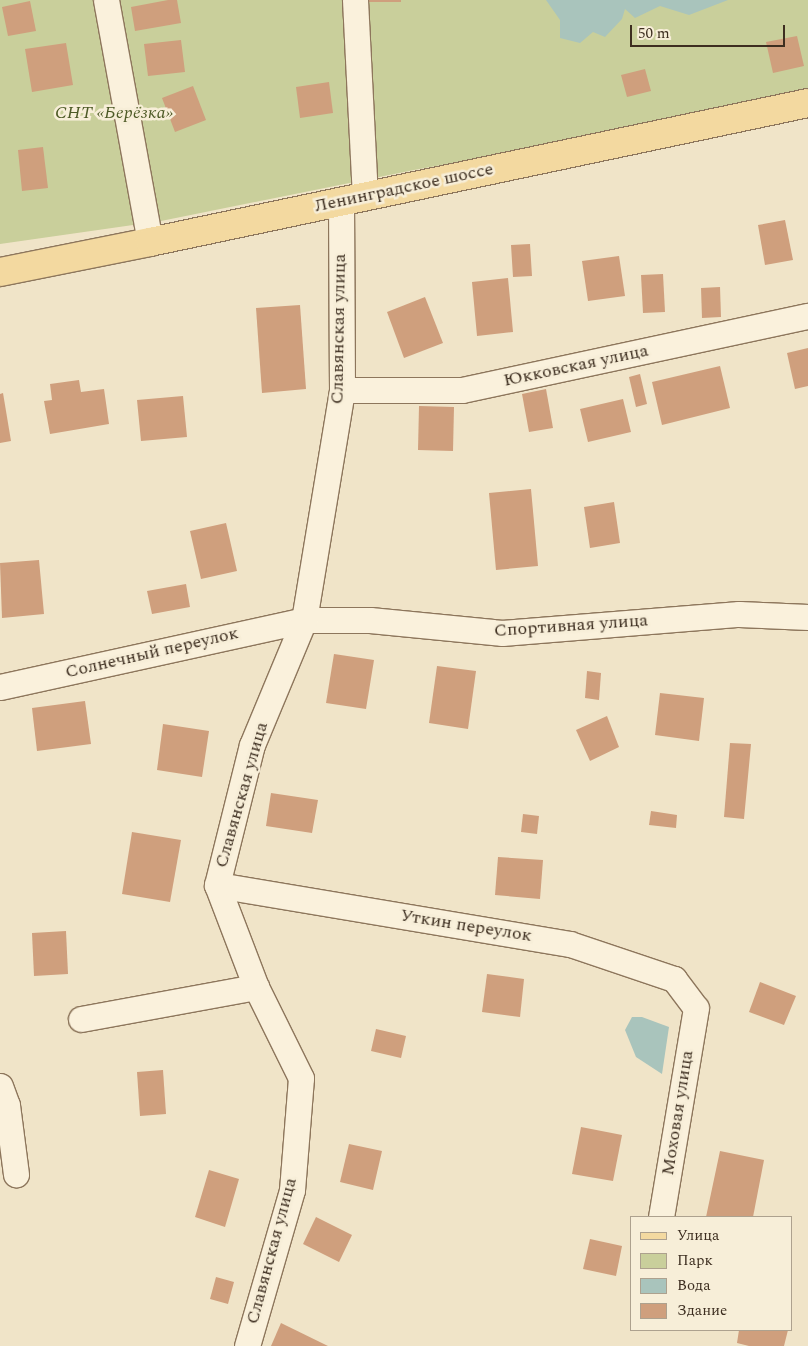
<!DOCTYPE html>
<html>
<head>
<meta charset="utf-8">
<style>
	body { margin:0 }
	#map { position:relative; width:808px; height:1346px; overflow:hidden; background:#f0e4c8; font-family:Spectral,serif }
	div>[style] { position:absolute }
	.green>* { inset:0; background:#c9cf9b }
	.water>* { inset:0; background:#a9c4bc }
	.building>* { inset:0; background:#cf9f7d }
	.roads { filter:drop-shadow(1px 0 #8d765c) drop-shadow(-1px 0 #8d765c) drop-shadow(0 1px #8d765c) drop-shadow(0 -1px #8d765c) }
	.minor>* { height:25px; margin:-12.5px; padding:0 12.5px; transform-origin:12.5px; border-radius:12.5px; background:#faf1dc }
	.major>* { height:28px; margin:-14px; padding:0 14px; transform-origin:14px; border-radius:14px; background:#f3d9a0 }
	span { translate:-50% -50%; white-space:nowrap; text-align:center; line-height:1.15; -webkit-text-stroke:5px #f7eed8; paint-order:stroke }
	.park-label { font-size:18px; color:#4d5a26; font-style:italic }
	.street-label { font-size:18px; color:#3d2e20 }
	.legend { position:absolute; left:630px; top:1216px; width:162px; height:115px; box-sizing:border-box; background:#f7eed8; border:1px solid #ada18e; margin:0; padding:6px 9px; list-style:none; font-size:15px; color:#3d2e20 }
	.legend li { display:flex; align-items:center; gap:10px; height:25px }
	.legend b { width:25px; border:1px solid #ada18e }
	.scale { position:absolute; left:630px; top:25px; width:155px; height:22px; box-sizing:border-box; border:2px solid #3d2e20; border-top:0; padding-left:6px; font-size:15px; line-height:18px; white-space:nowrap; color:#3d2e20; -webkit-text-stroke:4px #f7eed8; paint-order:stroke }
</style>
</head>
<body>
<div id="map">
	<div class="green">
		<div style="clip-path:polygon(0 0,808px 0,808px 98px,414px 170px,161px 221px,0 244px)"></div>
	</div>
	<div class="water">
		<div style="clip-path:polygon(546px 0,728px 0,689px 15px,660px 6px,635px 18px,625px 9px,622px 19px,605px 37px,593px 32px,580px 43px,560px 38px,560px 20px)"></div>
		<div style="clip-path:polygon(632px 1017px,642px 1017px,669px 1027px,662px 1074px,636px 1057px,625px 1030px)"></div>
	</div>
	<div class="building">
		<div style="clip-path:polygon(168px 0,177px 0,181px 23px,135px 31px,131px 7px)"></div>
		<div style="clip-path:polygon(366px 0,401px 0,401px 2px,366px 2px)"></div>
		<div style="clip-path:polygon(30px 1px,36px 31px,8px 36px,2px 7px)"></div>
		<div style="clip-path:polygon(797px 36px,804px 66px,773px 73px,766px 42px)"></div>
		<div style="clip-path:polygon(181px 40px,185px 72px,148px 76px,144px 44px)"></div>
		<div style="clip-path:polygon(66px 43px,73px 85px,32px 92px,25px 49px)"></div>
		<div style="clip-path:polygon(645px 69px,651px 91px,627px 97px,621px 75px)"></div>
		<div style="clip-path:polygon(329px 82px,333px 113px,300px 118px,296px 87px)"></div>
		<div style="clip-path:polygon(193px 86px,206px 120px,175px 132px,162px 98px)"></div>
		<div style="clip-path:polygon(43px 147px,48px 188px,22px 191px,18px 150px)"></div>
		<div style="clip-path:polygon(785px 220px,793px 260px,765px 265px,758px 225px)"></div>
		<div style="clip-path:polygon(530px 244px,532px 276px,513px 277px,511px 245px)"></div>
		<div style="clip-path:polygon(619px 256px,625px 296px,588px 301px,582px 261px)"></div>
		<div style="clip-path:polygon(663px 274px,665px 312px,643px 313px,641px 275px)"></div>
		<div style="clip-path:polygon(508px 278px,513px 332px,477px 336px,472px 282px)"></div>
		<div style="clip-path:polygon(720px 287px,721px 317px,702px 318px,701px 288px)"></div>
		<div style="clip-path:polygon(425px 297px,443px 343px,404px 358px,387px 312px)"></div>
		<div style="clip-path:polygon(300px 305px,306px 389px,262px 393px,256px 308px)"></div>
		<div style="clip-path:polygon(808px 348px,808px 386px,795px 389px,787px 353px)"></div>
		<div style="clip-path:polygon(720px 366px,730px 408px,662px 425px,652px 382px)"></div>
		<div style="clip-path:polygon(640px 374px,647px 404px,636px 407px,629px 377px)"></div>
		<div style="clip-path:polygon(79px 380px,81px 392px,104px 389px,109px 424px,50px 434px,44px 401px,52px 400px,50px 384px)"></div>
		<div style="clip-path:polygon(546px 389px,553px 428px,529px 432px,522px 394px)"></div>
		<div style="clip-path:polygon(3px 393px,11px 441px,0 443px,0 394px)"></div>
		<div style="clip-path:polygon(183px 396px,187px 437px,141px 441px,137px 400px)"></div>
		<div style="clip-path:polygon(623px 399px,631px 432px,588px 442px,580px 409px)"></div>
		<div style="clip-path:polygon(419px 406px,454px 407px,453px 451px,418px 450px)"></div>
		<div style="clip-path:polygon(531px 489px,538px 566px,496px 570px,489px 493px)"></div>
		<div style="clip-path:polygon(614px 502px,620px 543px,590px 548px,584px 507px)"></div>
		<div style="clip-path:polygon(226px 523px,237px 571px,201px 579px,190px 531px)"></div>
		<div style="clip-path:polygon(39px 560px,44px 614px,2px 618px,0 563px)"></div>
		<div style="clip-path:polygon(186px 584px,190px 607px,152px 614px,147px 591px)"></div>
		<div style="clip-path:polygon(334px 654px,374px 660px,366px 709px,326px 703px)"></div>
		<div style="clip-path:polygon(437px 666px,476px 671px,468px 729px,429px 723px)"></div>
		<div style="clip-path:polygon(587px 671px,601px 673px,599px 700px,585px 698px)"></div>
		<div style="clip-path:polygon(660px 693px,704px 698px,699px 741px,655px 735px)"></div>
		<div style="clip-path:polygon(85px 701px,91px 744px,37px 751px,32px 708px)"></div>
		<div style="clip-path:polygon(607px 716px,619px 747px,590px 761px,576px 730px)"></div>
		<div style="clip-path:polygon(163px 724px,209px 731px,202px 777px,157px 770px)"></div>
		<div style="clip-path:polygon(730px 743px,751px 744px,744px 819px,724px 817px)"></div>
		<div style="clip-path:polygon(271px 793px,318px 800px,312px 833px,266px 826px)"></div>
		<div style="clip-path:polygon(651px 811px,677px 815px,676px 828px,649px 825px)"></div>
		<div style="clip-path:polygon(523px 814px,539px 816px,537px 834px,521px 832px)"></div>
		<div style="clip-path:polygon(132px 832px,181px 840px,170px 902px,122px 894px)"></div>
		<div style="clip-path:polygon(498px 857px,543px 860px,540px 899px,495px 895px)"></div>
		<div style="clip-path:polygon(66px 931px,68px 974px,34px 976px,32px 933px)"></div>
		<div style="clip-path:polygon(487px 974px,524px 979px,520px 1017px,482px 1012px)"></div>
		<div style="clip-path:polygon(760px 982px,796px 996px,784px 1025px,749px 1012px)"></div>
		<div style="clip-path:polygon(376px 1029px,406px 1036px,401px 1058px,371px 1051px)"></div>
		<div style="clip-path:polygon(163px 1070px,166px 1114px,140px 1116px,137px 1072px)"></div>
		<div style="clip-path:polygon(581px 1127px,622px 1135px,613px 1181px,572px 1174px)"></div>
		<div style="clip-path:polygon(349px 1144px,382px 1151px,373px 1190px,340px 1182px)"></div>
		<div style="clip-path:polygon(720px 1151px,764px 1160px,753px 1217px,706px 1217px)"></div>
		<div style="clip-path:polygon(209px 1170px,239px 1179px,225px 1227px,195px 1217px)"></div>
		<div style="clip-path:polygon(316px 1217px,352px 1235px,339px 1262px,303px 1244px)"></div>
		<div style="clip-path:polygon(590px 1239px,622px 1246px,616px 1276px,583px 1269px)"></div>
		<div style="clip-path:polygon(216px 1277px,234px 1282px,228px 1304px,210px 1299px)"></div>
		<div style="clip-path:polygon(281px 1323px,328px 1346px,271px 1346px)"></div>
		<div style="clip-path:polygon(739px 1330px,788px 1330px,784px 1346px,749px 1346px,737px 1343px)"></div>
	</div>
	<div class="roads">
		<div class="minor">
			<div style="left:106px;top:0;width:246px;rotate:79.7deg"></div>
			<div style="left:355px;top:0;width:196px;rotate:87.1deg"></div>
			<div style="left:342px;top:390px;width:120px"></div>
			<div style="left:462px;top:390px;width:354px;rotate:-12.1deg"></div>
			<div style="left:0;top:687px;width:311px;rotate:-12.4deg"></div>
			<div style="left:304px;top:620px;width:66px"></div>
			<div style="left:370px;top:620px;width:133px;rotate:5.6deg"></div>
			<div style="left:502px;top:633px;width:238px;rotate:-4.6deg"></div>
			<div style="left:739px;top:614px;width:69px;rotate:2.5deg"></div>
			<div style="left:217px;top:885px;width:358px;rotate:9.5deg"></div>
			<div style="left:570px;top:944px;width:110px;rotate:18.6deg"></div>
			<div style="left:674px;top:979px;width:36px;rotate:53deg"></div>
			<div style="left:696px;top:1008px;width:212px;rotate:99.5deg"></div>
			<div style="left:81px;top:1019px;width:178px;rotate:-10.4deg"></div>
			<div style="left:0;top:1086px;width:20px;rotate:70deg"></div>
			<div style="left:7px;top:1105px;width:70px;rotate:82.6deg"></div>
			<div style="left:247px;top:1346px;width:162px;rotate:-73.9deg"></div>
			<div style="left:292px;top:1190px;width:112px;rotate:-85.4deg"></div>
			<div style="left:301px;top:1078px;width:102px;rotate:-116.3deg"></div>
			<div style="left:256px;top:987px;width:109px;rotate:-110.9deg"></div>
			<div style="left:217px;top:885px;width:144px;rotate:-76deg"></div>
			<div style="left:252px;top:745px;width:135px;rotate:-67.4deg"></div>
			<div style="left:304px;top:620px;width:233px;rotate:-80.6deg"></div>
			<div style="left:342px;top:390px;width:189px;rotate:-90.3deg"></div>
		</div>
		<div class="major">
			<div style="left:0;top:272px;width:153px;rotate:-11.3deg"></div>
			<div style="left:150px;top:242px;width:673px;rotate:-11.93deg"></div>
		</div>
	</div>
	<div class="park-label">
		<span style="left:114px;top:113px">СНТ «Берёзка»</span>
	</div>
	<div class="street-label">
		<span style="left:404px;top:188px;rotate:-12deg">Ленинградское шоссе</span>
		<span style="left:339px;top:329px;rotate:-89deg">Славянская улица</span>
		<span style="left:576px;top:366px;rotate:-12deg">Юкковская улица</span>
		<span style="left:571px;top:626px;rotate:-4deg">Спортивная улица</span>
		<span style="left:152px;top:653px;rotate:-13deg">Солнечный переулок</span>
		<span style="left:242px;top:795px;rotate:-74deg">Славянская улица</span>
		<span style="left:466px;top:926px;rotate:9deg">Уткин переулок</span>
		<span style="left:678px;top:1113px;rotate:-81deg">Моховая улица</span>
		<span style="left:272px;top:1251px;rotate:-75deg">Славянская улица</span>
	</div>
	<ul class="legend">
	<li><b style="height:6px;background:#f3d9a0"></b>Улица</li>
	<li><b style="height:14px;background:#c9cf9b"></b>Парк</li>
	<li><b style="height:14px;background:#a9c4bc"></b>Вода</li>
	<li><b style="height:14px;background:#cf9f7d"></b>Здание</li>
	</ul>
	<div class="scale">50 m</div>
</div>
</body>
</html>
